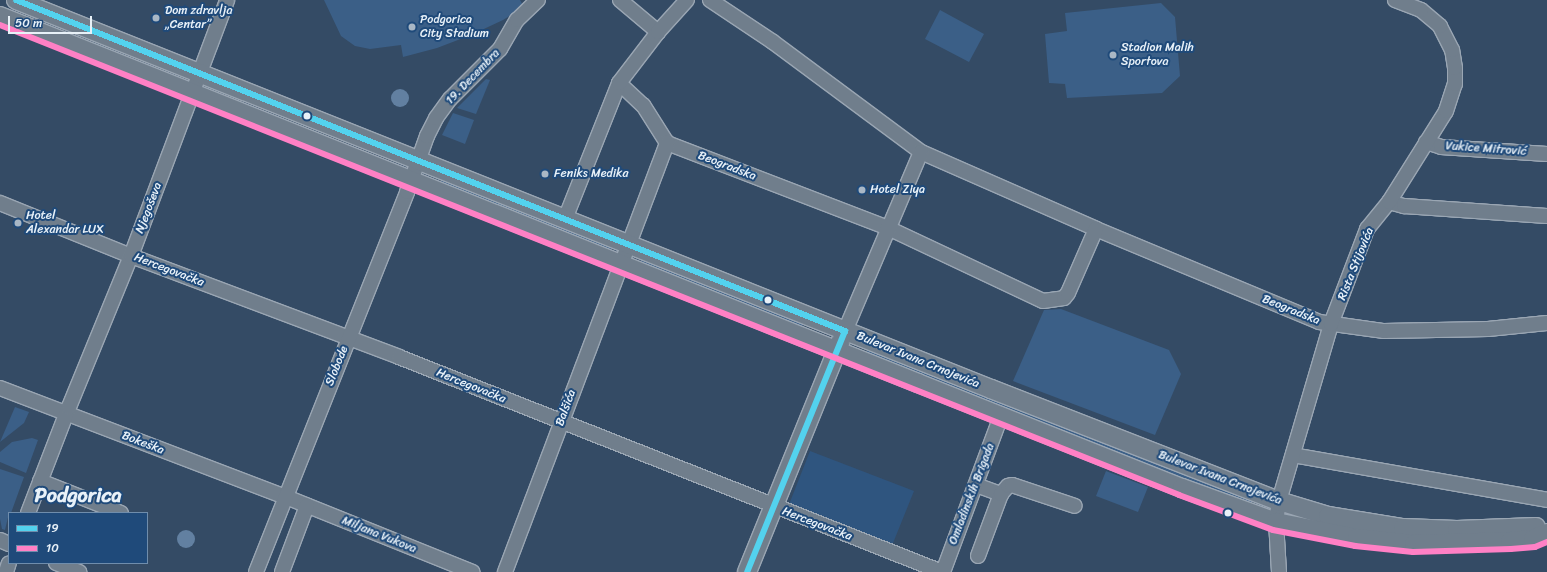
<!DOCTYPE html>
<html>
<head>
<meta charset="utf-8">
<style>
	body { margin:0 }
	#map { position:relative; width:1547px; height:572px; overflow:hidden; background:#344b65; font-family:Sriracha,sans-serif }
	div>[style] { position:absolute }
	.built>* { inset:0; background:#2f557f }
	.green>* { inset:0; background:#3b5f87 }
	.water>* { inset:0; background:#6280a1 }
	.round { border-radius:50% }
	.roads { filter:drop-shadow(1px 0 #9aa6b3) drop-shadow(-1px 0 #9aa6b3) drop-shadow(0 1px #9aa6b3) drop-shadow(0 -1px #9aa6b3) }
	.minor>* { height:14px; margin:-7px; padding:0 7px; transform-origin:7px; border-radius:7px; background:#707e8c }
	.major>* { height:18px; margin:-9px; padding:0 9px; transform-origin:9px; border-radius:9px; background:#707e8c }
	.bus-1>* { height:6px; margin:-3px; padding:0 3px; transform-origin:3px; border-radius:3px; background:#53d2ee }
	.bus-2>* { height:6px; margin:-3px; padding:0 3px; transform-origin:3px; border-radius:3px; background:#ff80c5 }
	.dots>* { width:11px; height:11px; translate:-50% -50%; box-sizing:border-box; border:2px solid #1f4a7a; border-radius:50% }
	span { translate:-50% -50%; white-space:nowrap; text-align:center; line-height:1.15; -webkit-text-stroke:4px #1f4a7a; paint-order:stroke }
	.poi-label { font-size:12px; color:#e8f1f8 }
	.left { translate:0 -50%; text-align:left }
	.street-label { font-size:12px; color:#e8f1f8 }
	.town-label { font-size:20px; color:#e8f1f8; font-weight:700 }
	.legend { position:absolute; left:8px; top:512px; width:140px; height:52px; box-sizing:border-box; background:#1f4a7a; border:1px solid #6f8dac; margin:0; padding:5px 7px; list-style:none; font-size:12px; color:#e8f1f8 }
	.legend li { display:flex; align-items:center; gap:8px; height:20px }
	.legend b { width:20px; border:1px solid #6f8dac }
	.scale { position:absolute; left:8px; top:16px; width:84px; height:18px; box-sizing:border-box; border:2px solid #e8f1f8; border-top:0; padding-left:5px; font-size:12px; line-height:14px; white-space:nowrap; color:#e8f1f8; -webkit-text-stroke:3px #1f4a7a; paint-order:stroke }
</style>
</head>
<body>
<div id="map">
	<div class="built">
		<div style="clip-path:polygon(810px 451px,914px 491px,891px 548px,788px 507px)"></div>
	</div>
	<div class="green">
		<div style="clip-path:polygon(324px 0,520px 0,524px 7px,503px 20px,471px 35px,437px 48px,403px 57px,401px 45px,370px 49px,355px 46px,341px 36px)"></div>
		<div style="clip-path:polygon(1161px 3px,1175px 17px,1180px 76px,1162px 93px,1067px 98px,1065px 84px,1049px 83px,1045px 34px,1067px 31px,1065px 13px)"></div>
		<div style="clip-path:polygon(940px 10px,984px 34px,969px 62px,925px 39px)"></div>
		<div style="clip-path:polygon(486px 79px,490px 80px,476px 114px,457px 108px)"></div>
		<div style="clip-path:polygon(453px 113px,474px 120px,465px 144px,442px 135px)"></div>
		<div style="clip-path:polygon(443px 176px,613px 245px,610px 252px,440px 184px)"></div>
		<div style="clip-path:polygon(642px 257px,804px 322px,801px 330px,639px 265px)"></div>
		<div style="clip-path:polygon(1061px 309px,1169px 350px,1181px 374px,1155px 435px,1013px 381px,1044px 310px)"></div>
		<div style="clip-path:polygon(868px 349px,1254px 496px,1251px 504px,865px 357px)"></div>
		<div style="clip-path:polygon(15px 407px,29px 412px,24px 423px,0 442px)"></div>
		<div style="clip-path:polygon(32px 438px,38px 440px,26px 473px,0 462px,0 452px,12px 442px)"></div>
		<div style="clip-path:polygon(0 469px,24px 477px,11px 513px,9px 513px,5px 530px,2px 529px,0 519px)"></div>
		<div style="clip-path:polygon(1106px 471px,1148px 487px,1138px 512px,1096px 496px)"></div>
	</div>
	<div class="water">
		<div class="round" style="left:391px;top:89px;width:18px;height:18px"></div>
		<div class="round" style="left:177px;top:530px;width:18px;height:18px"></div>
	</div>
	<div class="roads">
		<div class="minor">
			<div style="left:620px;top:0;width:50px;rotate:40.1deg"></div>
			<div style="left:710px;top:0;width:76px;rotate:33.7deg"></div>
			<div style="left:773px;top:42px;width:184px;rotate:36.6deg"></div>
			<div style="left:921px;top:152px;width:191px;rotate:23.7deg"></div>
			<div style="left:1096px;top:229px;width:242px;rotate:22.6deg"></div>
			<div style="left:1319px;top:322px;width:66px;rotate:7.9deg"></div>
			<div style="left:1384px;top:331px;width:104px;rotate:-1.1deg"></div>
			<div style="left:1488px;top:329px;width:59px;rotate:-5.8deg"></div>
			<div style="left:619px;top:83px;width:33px;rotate:43deg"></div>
			<div style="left:643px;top:105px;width:45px;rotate:57.7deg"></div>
			<div style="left:1426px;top:142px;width:16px;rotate:18deg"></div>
			<div style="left:1441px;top:147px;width:106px;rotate:3.8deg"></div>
			<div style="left:667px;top:143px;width:237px;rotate:21deg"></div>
			<div style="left:888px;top:228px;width:171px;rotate:25.2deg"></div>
			<div style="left:1043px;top:301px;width:21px;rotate:-8deg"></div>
			<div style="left:1064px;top:298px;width:6px;rotate:-51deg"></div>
			<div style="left:1068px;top:293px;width:70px;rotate:-66.4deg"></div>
			<div style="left:1389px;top:202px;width:16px;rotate:15deg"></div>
			<div style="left:1404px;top:206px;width:143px;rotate:4deg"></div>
			<div style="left:0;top:203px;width:141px;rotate:22deg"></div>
			<div style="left:131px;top:256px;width:286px;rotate:20.6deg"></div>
			<div style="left:399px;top:357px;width:584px;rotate:21.6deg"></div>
			<div style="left:565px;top:219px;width:146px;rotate:-68.3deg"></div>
			<div style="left:619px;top:83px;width:64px;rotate:-52.6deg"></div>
			<div style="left:658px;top:32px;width:43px;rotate:-47.8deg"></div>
			<div style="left:845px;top:331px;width:194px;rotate:-67deg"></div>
			<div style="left:0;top:388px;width:306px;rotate:20.9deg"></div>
			<div style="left:286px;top:497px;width:201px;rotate:21.9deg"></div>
			<div style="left:1293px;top:455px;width:258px;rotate:10deg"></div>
			<div style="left:40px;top:481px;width:87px;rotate:21.6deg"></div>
			<div style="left:976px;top:485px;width:27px;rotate:20deg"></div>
			<div style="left:1001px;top:494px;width:66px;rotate:110.4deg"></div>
			<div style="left:1001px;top:494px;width:11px;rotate:-49deg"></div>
			<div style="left:1008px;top:486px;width:4px;rotate:-14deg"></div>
			<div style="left:1012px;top:485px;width:66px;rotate:18.4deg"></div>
			<div style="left:28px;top:513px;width:114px;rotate:-68.9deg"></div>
			<div style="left:69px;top:407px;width:163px;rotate:-67.7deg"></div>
			<div style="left:131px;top:256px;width:273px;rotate:-69.4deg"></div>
			<div style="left:0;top:540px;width:10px;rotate:24deg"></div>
			<div style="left:56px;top:563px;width:25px;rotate:21deg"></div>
			<div style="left:6px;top:572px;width:9px;rotate:-72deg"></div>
			<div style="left:256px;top:572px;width:409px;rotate:-68.3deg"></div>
			<div style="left:407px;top:192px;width:59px;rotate:-70.3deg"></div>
			<div style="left:427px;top:136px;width:20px;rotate:-63deg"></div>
			<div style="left:436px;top:118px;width:24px;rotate:-54deg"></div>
			<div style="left:450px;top:99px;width:71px;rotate:-45deg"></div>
			<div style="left:500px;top:49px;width:34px;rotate:-60deg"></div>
			<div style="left:517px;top:20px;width:29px;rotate:-44deg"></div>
			<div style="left:282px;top:572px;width:71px;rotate:-69.3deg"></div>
			<div style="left:505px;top:572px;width:459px;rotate:-69.3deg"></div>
			<div style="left:943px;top:572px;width:166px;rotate:-69.6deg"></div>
			<div style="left:1279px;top:572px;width:50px;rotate:-93.4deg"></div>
			<div style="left:1276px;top:522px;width:21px;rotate:-82deg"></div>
			<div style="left:1279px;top:501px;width:184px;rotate:-73.6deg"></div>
			<div style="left:1331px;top:324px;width:102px;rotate:-69.2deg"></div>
			<div style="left:1367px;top:229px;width:35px;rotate:-51deg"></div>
			<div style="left:1389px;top:202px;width:107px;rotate:-57.9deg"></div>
			<div style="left:1446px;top:111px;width:28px;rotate:-72deg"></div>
			<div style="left:1455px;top:84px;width:16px;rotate:-90deg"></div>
			<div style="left:1455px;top:68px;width:18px;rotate:-99deg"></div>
			<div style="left:1452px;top:50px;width:27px;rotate:-117deg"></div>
			<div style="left:1440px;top:26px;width:25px;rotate:-140deg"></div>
			<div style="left:1421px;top:10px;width:28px;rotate:-159deg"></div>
		</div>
		<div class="major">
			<div style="left:16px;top:0;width:1050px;rotate:21.75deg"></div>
			<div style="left:991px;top:389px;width:309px;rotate:21.3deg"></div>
			<div style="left:1279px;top:501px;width:51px;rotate:17deg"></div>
			<div style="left:1328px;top:516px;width:76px;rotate:9.1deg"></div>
			<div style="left:1403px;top:528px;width:54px;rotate:2.1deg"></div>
			<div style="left:1457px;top:530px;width:79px;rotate:-2.2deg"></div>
			<div style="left:0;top:16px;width:989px;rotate:21.79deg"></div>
			<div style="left:918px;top:383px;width:284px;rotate:21.7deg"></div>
			<div style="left:1182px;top:488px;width:100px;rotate:19.9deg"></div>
			<div style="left:1276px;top:522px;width:83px;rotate:11.2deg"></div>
			<div style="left:1357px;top:538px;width:57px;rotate:6deg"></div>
			<div style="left:1414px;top:544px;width:96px;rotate:-1.8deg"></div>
			<div style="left:1510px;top:541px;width:23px;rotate:-5deg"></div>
			<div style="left:1533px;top:539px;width:15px;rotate:-23deg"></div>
			<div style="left:747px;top:572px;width:249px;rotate:-67.9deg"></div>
		</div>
	</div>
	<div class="bus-1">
		<div style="left:16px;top:0;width:893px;rotate:21.77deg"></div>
		<div style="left:845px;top:331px;width:260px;rotate:112.1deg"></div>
	</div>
	<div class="bus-2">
		<div style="left:0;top:25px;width:1269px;rotate:21.73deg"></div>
		<div style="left:1179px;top:495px;width:100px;rotate:20.4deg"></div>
		<div style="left:1273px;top:530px;width:84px;rotate:11deg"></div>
		<div style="left:1355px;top:546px;width:58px;rotate:5.9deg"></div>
		<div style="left:1413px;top:552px;width:98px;rotate:-1.8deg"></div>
		<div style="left:1511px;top:549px;width:24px;rotate:-5deg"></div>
		<div style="left:1535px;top:547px;width:13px;rotate:-23deg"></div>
	</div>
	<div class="dots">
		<div style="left:156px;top:18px;background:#a9b7c5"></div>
		<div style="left:412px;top:27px;background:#a9b7c5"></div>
		<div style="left:1113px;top:55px;background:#a9b7c5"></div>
		<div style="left:307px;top:116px;background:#e8f1f8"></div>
		<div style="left:545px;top:174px;background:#a9b7c5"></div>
		<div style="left:862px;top:190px;background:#a9b7c5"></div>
		<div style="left:18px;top:223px;background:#a9b7c5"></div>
		<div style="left:768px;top:300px;background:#e8f1f8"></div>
		<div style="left:1228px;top:513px;background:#e8f1f8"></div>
	</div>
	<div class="poi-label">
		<span class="left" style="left:165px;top:18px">Dom zdravlja<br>„Centar”</span>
		<span class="left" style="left:420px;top:27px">Podgorica<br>City Stadium</span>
		<span class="left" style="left:1121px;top:55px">Stadion Malih<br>Sportova</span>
		<span class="left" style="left:554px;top:174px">Feniks Medika</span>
		<span class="left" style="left:870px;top:190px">Hotel Ziya</span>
		<span class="left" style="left:26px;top:223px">Hotel<br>Alexandar LUX</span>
	</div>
	<div class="street-label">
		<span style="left:473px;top:77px;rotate:-46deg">19. Decembra</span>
		<span style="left:1486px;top:149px;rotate:4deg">Vukice Mitrović</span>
		<span style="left:727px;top:166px;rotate:21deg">Beogradska</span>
		<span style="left:149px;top:208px;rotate:-69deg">Njegoševa</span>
		<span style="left:1356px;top:264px;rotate:-68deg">Rista Stijovića</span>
		<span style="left:169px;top:270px;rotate:21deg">Hercegovačka</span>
		<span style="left:1291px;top:310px;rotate:22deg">Beogradska</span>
		<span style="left:918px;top:360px;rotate:22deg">Bulevar Ivana Crnojevića</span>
		<span style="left:337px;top:366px;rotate:-68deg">Slobode</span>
		<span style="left:471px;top:386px;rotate:22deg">Hercegovačka</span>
		<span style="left:566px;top:408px;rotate:-70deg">Balšića</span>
		<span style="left:143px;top:443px;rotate:21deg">Bokeška</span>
		<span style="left:1220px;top:478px;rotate:21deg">Bulevar Ivana Crnojevića</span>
		<span style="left:972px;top:494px;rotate:-69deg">Omladinskih Brigada</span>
		<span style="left:817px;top:524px;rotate:21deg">Hercegovačka</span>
		<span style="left:379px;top:535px;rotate:22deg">Miljana Vukova</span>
	</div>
	<div class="town-label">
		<span style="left:78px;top:495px">Podgorica</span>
	</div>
	<ul class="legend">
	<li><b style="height:5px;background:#53d2ee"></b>19</li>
	<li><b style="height:5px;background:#ff80c5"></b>10</li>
	</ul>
	<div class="scale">50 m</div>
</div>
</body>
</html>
